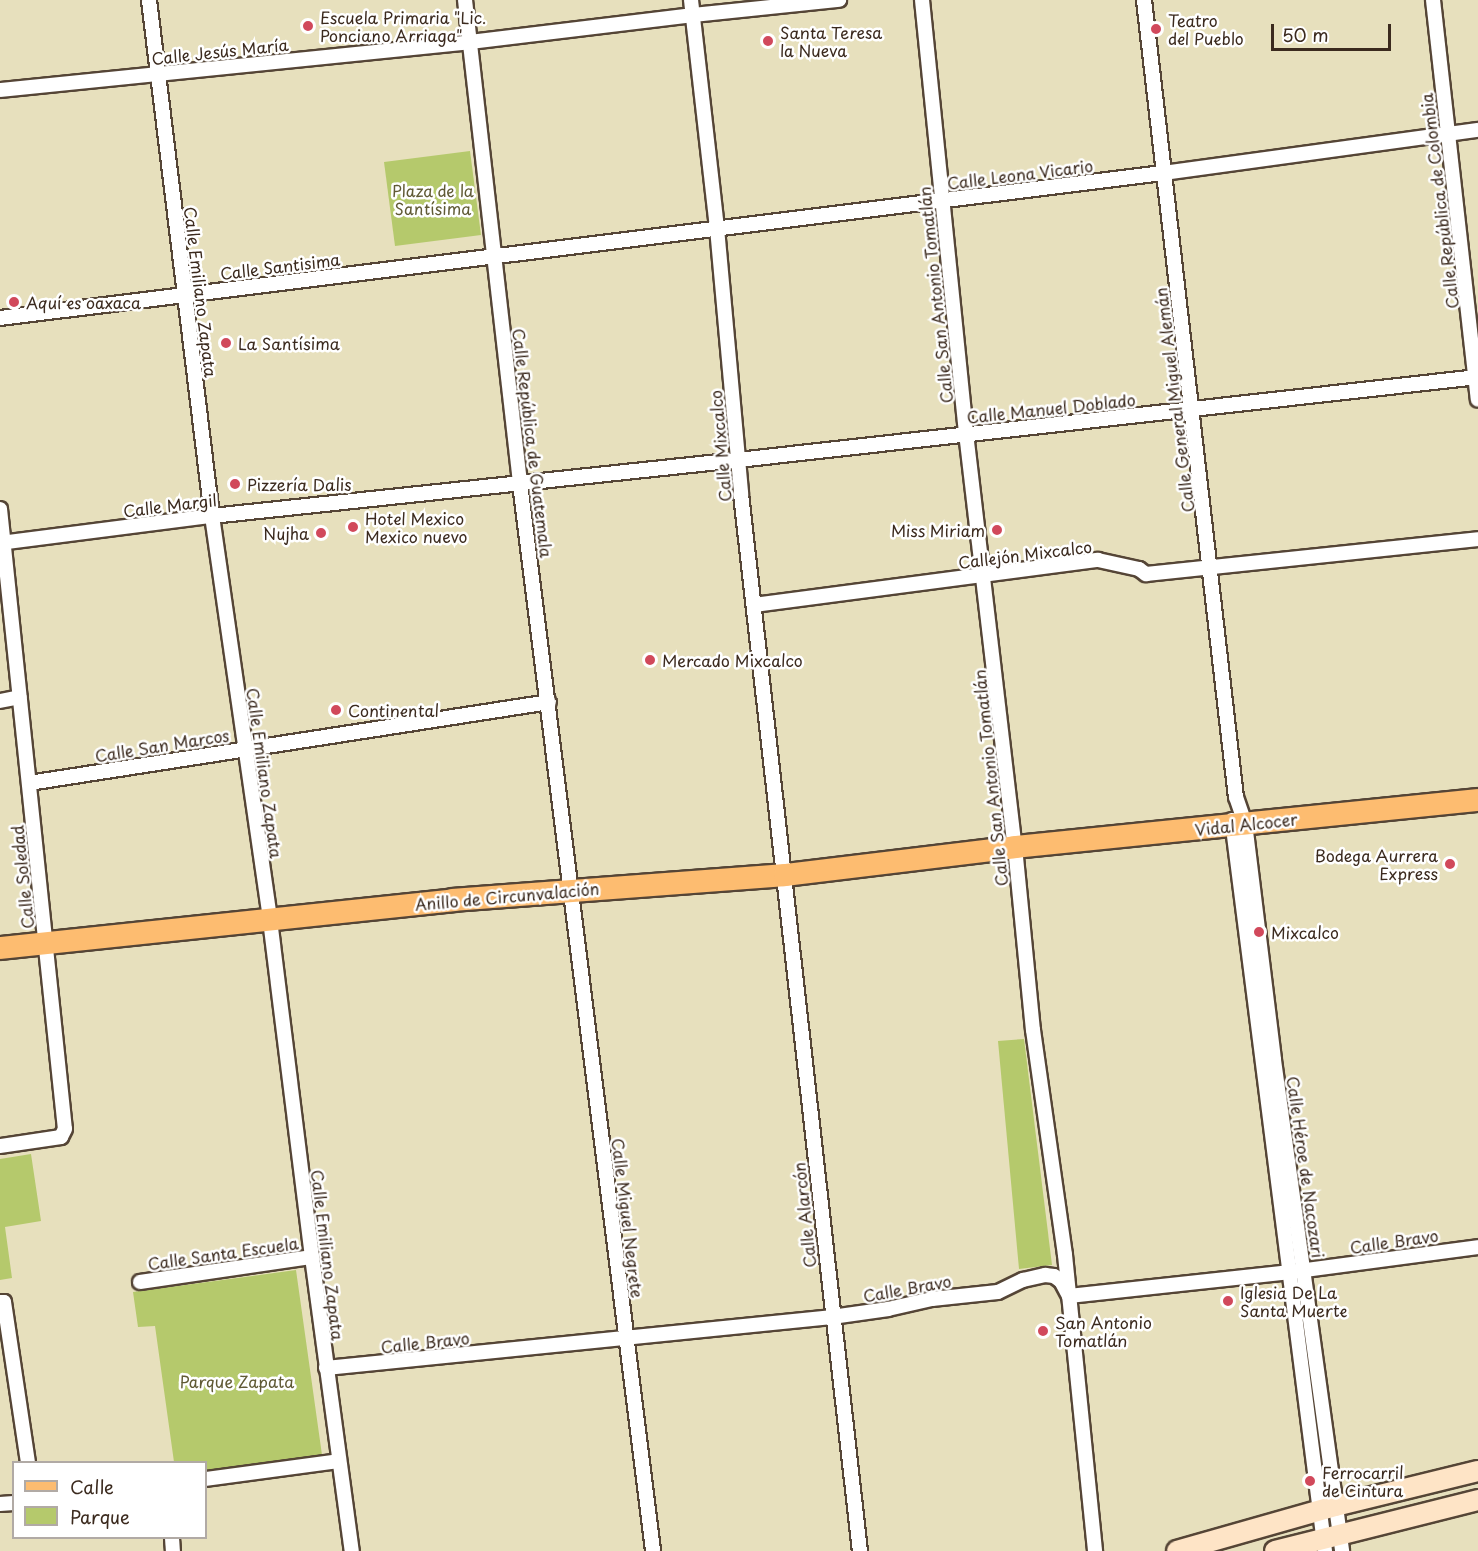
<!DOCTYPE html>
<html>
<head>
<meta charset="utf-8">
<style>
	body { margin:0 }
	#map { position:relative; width:1478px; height:1551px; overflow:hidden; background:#e7e0bd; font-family:"Playpen Sans",sans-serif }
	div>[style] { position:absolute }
	.green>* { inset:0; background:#b5c96c }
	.roads { filter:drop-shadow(2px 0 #554536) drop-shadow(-2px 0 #554536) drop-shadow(0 2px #554536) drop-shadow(0 -2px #554536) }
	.street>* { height:14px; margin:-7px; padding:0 7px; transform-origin:7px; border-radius:7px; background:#fff }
	.secondary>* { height:20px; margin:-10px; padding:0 10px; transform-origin:10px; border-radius:10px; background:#fee4c6 }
	.primary>* { height:22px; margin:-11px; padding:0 11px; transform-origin:11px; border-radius:11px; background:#fdbc70 }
	.dots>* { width:16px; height:16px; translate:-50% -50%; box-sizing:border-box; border:3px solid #fff; border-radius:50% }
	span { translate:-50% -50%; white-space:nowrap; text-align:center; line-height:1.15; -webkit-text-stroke:5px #fff; paint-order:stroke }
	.poi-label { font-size:16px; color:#3b2a1e }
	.left { translate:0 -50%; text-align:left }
	.right { translate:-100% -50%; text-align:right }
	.street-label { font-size:16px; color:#3b2a1e }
	.park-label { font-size:16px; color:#605a35 }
	.legend { position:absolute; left:12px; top:1461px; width:195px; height:78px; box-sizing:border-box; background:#fff; border:2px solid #b1aaa5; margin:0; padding:8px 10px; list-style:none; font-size:18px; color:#3b2a1e }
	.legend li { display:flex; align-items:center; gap:12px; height:30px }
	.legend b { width:30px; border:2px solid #b1aaa5 }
	.scale { position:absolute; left:1271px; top:24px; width:120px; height:27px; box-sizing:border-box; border:3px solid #3b2a1e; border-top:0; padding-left:8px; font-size:18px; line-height:21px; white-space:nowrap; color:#3b2a1e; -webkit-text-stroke:4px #fff; paint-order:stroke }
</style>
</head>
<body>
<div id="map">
	<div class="green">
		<div style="clip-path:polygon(470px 151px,481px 235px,395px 246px,384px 162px)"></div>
		<div style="clip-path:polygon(1024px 1039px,1052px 1265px,1019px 1269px,998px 1041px)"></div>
		<div style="clip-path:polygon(31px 1154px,41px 1221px,5px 1227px,12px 1278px,0 1280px,0 1159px)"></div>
		<div style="clip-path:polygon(296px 1270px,322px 1455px,206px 1472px,206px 1462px,174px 1462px,155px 1326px,138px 1327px,133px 1292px)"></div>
	</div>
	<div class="roads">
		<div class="street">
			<div style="left:149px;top:0;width:520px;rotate:83.04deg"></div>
			<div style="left:212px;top:516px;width:408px;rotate:81.8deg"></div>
			<div style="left:270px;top:920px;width:340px;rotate:82.9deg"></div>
			<div style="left:312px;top:1257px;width:297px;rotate:82.3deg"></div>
			<div style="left:465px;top:0;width:486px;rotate:83.5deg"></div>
			<div style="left:520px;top:483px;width:1076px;rotate:82.9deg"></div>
			<div style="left:691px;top:0;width:229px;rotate:83.5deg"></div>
			<div style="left:717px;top:228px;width:267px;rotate:84.8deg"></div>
			<div style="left:741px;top:494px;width:1064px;rotate:83.58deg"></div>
			<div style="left:922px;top:0;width:435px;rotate:84.2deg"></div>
			<div style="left:966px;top:433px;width:417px;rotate:83.3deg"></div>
			<div style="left:1015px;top:847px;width:184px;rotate:84.4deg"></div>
			<div style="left:1033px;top:1030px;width:227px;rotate:81.9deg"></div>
			<div style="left:1065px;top:1255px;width:298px;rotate:84.2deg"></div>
			<div style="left:1144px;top:0;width:802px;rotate:83.42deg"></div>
			<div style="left:1236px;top:797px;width:28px;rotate:71deg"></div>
			<div style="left:1245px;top:823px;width:239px;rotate:83deg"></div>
			<div style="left:1274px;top:1060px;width:496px;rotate:82.1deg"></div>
			<div style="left:1433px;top:0;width:402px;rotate:83.6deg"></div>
			<div style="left:0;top:90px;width:472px;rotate:-5.8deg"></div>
			<div style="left:470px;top:42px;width:225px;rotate:-6.9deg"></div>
			<div style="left:693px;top:15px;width:147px;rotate:-5.9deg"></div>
			<div style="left:0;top:318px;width:1172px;rotate:-7.11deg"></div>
			<div style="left:1163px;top:173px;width:318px;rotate:-7.8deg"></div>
			<div style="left:0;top:509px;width:623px;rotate:84.02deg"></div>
			<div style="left:65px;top:1129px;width:9px;rotate:117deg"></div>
			<div style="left:61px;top:1137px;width:62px;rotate:171.6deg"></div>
			<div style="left:0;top:543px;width:214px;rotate:-7.3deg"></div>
			<div style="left:212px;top:516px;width:529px;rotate:-6.08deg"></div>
			<div style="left:738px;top:460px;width:745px;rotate:-6.4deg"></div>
			<div style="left:754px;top:605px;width:347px;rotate:-7.5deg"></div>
			<div style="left:1098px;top:560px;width:42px;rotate:12.4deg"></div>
			<div style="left:1139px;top:569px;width:9px;rotate:36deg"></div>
			<div style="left:1146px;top:574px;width:334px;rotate:-6deg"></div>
			<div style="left:0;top:701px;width:20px;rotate:-11deg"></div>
			<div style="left:29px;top:783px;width:526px;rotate:-8.85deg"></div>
			<div style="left:1232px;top:820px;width:737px;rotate:82.75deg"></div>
			<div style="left:140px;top:1282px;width:174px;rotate:-8.3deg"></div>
			<div style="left:0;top:1302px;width:4px"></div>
			<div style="left:4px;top:1302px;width:162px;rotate:81.5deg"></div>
			<div style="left:326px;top:1368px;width:509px;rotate:-5.76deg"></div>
			<div style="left:832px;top:1317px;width:57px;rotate:-8.1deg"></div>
			<div style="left:888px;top:1309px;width:45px;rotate:-12.8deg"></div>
			<div style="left:932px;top:1299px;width:66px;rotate:-6.1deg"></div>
			<div style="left:998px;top:1292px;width:28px;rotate:-26deg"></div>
			<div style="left:1023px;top:1280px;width:23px;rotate:-13deg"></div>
			<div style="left:1045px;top:1275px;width:9px;rotate:6deg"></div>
			<div style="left:1054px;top:1276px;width:9px;rotate:36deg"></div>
			<div style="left:1061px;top:1281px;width:17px;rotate:62deg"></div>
			<div style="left:1069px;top:1296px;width:223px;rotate:-6.2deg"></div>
			<div style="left:1291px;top:1272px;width:189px;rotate:-7.6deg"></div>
			<div style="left:206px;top:1479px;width:134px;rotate:-7.7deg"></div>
			<div style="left:0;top:1504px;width:14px;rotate:-4deg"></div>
			<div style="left:172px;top:1538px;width:13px;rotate:86deg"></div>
		</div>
		<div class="secondary">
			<div style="left:1177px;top:1551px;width:164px;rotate:-15.9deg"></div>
			<div style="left:1335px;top:1506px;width:147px;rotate:-13.8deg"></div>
			<div style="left:1275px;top:1551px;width:209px;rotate:-14.1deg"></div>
		</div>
		<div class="primary">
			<div style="left:0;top:948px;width:456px;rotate:-6deg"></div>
			<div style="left:453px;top:900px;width:333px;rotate:-4.3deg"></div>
			<div style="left:785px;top:875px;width:232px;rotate:-6.9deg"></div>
			<div style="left:1015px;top:847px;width:465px;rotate:-5.8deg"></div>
		</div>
	</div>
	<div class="dots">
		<div style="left:308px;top:26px;background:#d1495b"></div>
		<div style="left:1156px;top:29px;background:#d1495b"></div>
		<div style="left:768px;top:41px;background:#d1495b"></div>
		<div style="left:14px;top:302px;background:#d1495b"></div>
		<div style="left:226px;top:343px;background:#d1495b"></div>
		<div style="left:235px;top:484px;background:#d1495b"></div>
		<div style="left:353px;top:527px;background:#d1495b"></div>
		<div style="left:997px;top:530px;background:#d1495b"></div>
		<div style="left:321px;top:533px;background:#d1495b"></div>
		<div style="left:650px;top:660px;background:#d1495b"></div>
		<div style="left:336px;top:710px;background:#d1495b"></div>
		<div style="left:1450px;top:864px;background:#d1495b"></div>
		<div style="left:1259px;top:932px;background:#d1495b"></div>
		<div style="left:1228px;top:1301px;background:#d1495b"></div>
		<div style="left:1043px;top:1331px;background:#d1495b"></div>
		<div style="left:1310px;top:1481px;background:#d1495b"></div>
	</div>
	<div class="poi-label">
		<span class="left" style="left:320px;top:26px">Escuela Primaria "Lic.<br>Ponciano Arriaga"</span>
		<span class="left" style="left:1168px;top:29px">Teatro<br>del Pueblo</span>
		<span class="left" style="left:780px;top:41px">Santa Teresa<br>la Nueva</span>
		<span class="left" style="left:26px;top:302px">Aquí es oaxaca</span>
		<span class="left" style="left:238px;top:343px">La Santísima</span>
		<span class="left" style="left:247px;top:484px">Pizzería Dalis</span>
		<span class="left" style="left:365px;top:527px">Hotel Mexico<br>Mexico nuevo</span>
		<span class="right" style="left:985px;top:530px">Miss Miriam</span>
		<span class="right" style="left:309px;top:533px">Nujha</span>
		<span class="left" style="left:662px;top:660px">Mercado Mixcalco</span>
		<span class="left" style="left:348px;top:710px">Continental</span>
		<span class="right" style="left:1438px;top:864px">Bodega Aurrera<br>Express</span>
		<span class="left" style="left:1271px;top:932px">Mixcalco</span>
		<span class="left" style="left:1240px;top:1301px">Iglesia De La<br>Santa Muerte</span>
		<span class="left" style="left:1055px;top:1331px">San Antonio<br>Tomatlán</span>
		<span class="left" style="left:1322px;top:1481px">Ferrocarril<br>de Cintura</span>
	</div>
	<div class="street-label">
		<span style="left:220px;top:51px;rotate:-6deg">Calle Jesús María</span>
		<span style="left:1020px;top:174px;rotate:-7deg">Calle Leona Vicario</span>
		<span style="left:1439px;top:201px;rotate:-97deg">Calle República de Colombia</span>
		<span style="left:280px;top:266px;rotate:-7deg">Calle Santisima</span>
		<span style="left:201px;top:292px;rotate:83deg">Calle Emiliano Zapata</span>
		<span style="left:935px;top:295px;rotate:-96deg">Calle San Antonio Tomatlán</span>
		<span style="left:1174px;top:400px;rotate:-97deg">Calle General Miguel Alemán</span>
		<span style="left:1051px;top:408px;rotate:-6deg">Calle Manuel Doblado</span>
		<span style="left:533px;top:443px;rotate:83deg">Calle República de Guatemala</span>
		<span style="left:720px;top:446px;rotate:-95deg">Calle Mixcalco</span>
		<span style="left:170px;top:505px;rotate:-7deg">Calle Margil</span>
		<span style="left:1025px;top:554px;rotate:-7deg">Callejón Mixcalco</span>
		<span style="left:162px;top:745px;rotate:-9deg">Calle San Marcos</span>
		<span style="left:265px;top:773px;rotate:82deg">Calle Emiliano Zapata</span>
		<span style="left:990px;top:778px;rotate:-96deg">Calle San Antonio Tomatlán</span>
		<span style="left:1246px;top:824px;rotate:-6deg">Vidal Alcocer</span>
		<span style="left:22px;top:877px;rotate:-96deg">Calle Soledad</span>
		<span style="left:507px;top:896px;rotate:-5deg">Anillo de Circunvalación</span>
		<span style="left:1306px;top:1167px;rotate:82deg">Calle Héroe de Nacozari</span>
		<span style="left:804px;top:1215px;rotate:-96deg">Calle Alarcón</span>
		<span style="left:628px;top:1218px;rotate:83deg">Calle Miguel Negrete</span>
		<span style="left:1394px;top:1241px;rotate:-8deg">Calle Bravo</span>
		<span style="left:223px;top:1253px;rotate:-8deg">Calle Santa Escuela</span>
		<span style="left:328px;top:1255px;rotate:83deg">Calle Emiliano Zapata</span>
		<span style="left:907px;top:1288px;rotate:-10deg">Calle Bravo</span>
		<span style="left:425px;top:1342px;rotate:-6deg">Calle Bravo</span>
	</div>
	<div class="park-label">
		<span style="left:433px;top:199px">Plaza de la<br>Santísima</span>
		<span style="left:237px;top:1381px">Parque Zapata</span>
	</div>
	<ul class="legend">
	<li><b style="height:8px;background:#fdbc70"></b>Calle</li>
	<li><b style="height:16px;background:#b5c96c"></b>Parque</li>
	</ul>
	<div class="scale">50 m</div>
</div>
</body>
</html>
